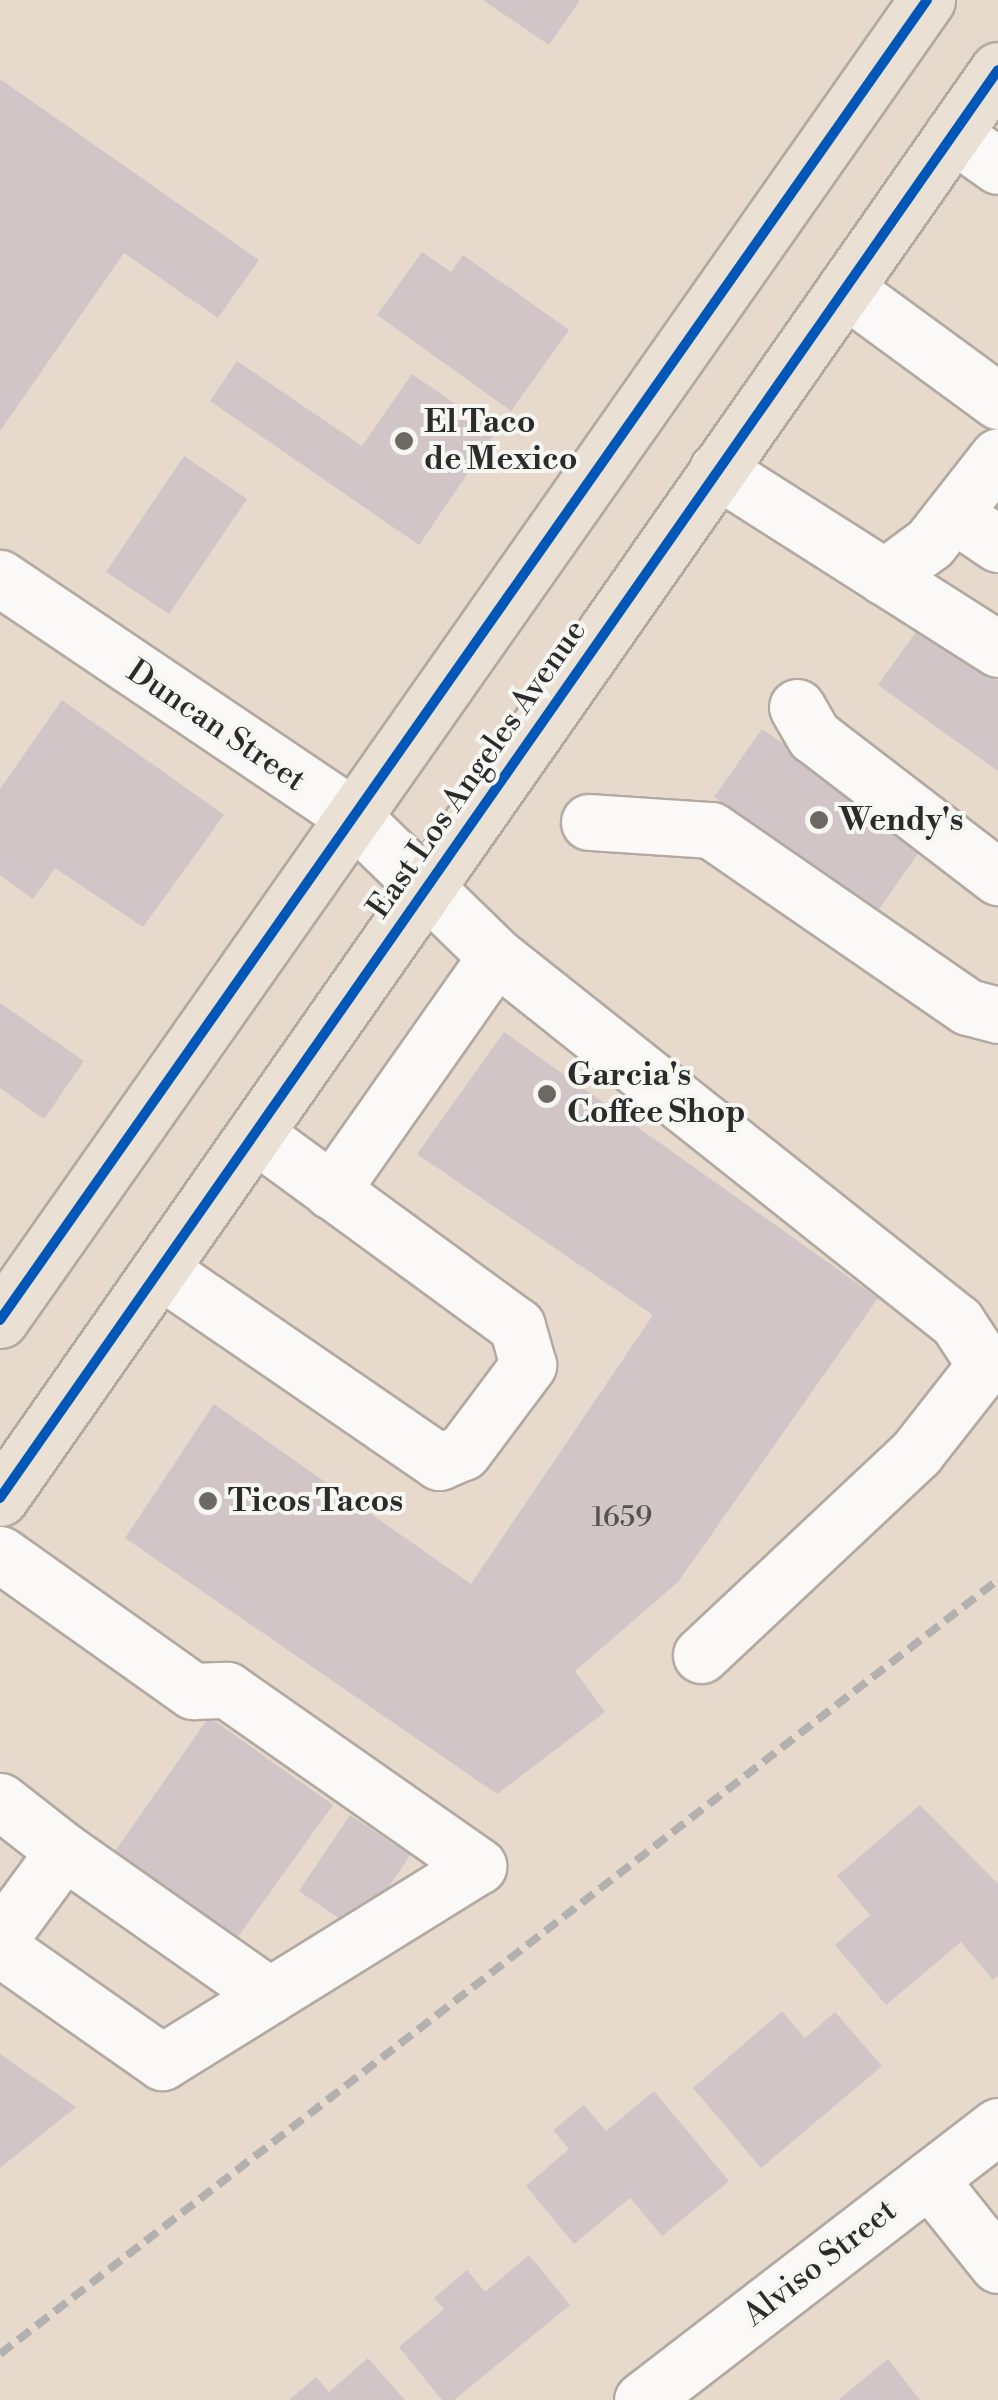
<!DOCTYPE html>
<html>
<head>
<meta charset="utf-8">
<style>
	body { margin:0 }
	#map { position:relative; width:998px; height:2400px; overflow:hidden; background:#e7dacc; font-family:"Libre Bodoni",serif }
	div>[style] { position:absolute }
	.building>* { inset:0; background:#d1c5c7 }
	.roads { filter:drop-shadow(2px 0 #b2aaa1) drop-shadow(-2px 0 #b2aaa1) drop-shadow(0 2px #b2aaa1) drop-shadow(0 -2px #b2aaa1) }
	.minor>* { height:55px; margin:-27.5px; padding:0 27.5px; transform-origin:27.5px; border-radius:27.5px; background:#fbf9f7 }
	.major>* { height:55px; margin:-27.5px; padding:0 27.5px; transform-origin:27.5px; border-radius:27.5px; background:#eae1d4 }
	.rail>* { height:8px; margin-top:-4px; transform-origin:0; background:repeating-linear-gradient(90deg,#b3b1af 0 15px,transparent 0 23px) }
	.cycleway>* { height:10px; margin:-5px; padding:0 5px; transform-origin:5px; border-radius:5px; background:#0057b8 }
	.dots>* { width:28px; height:28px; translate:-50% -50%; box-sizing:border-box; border:5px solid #f6f6f2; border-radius:50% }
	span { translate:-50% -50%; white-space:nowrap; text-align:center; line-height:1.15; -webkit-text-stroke:8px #f6f6f2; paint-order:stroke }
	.number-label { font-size:28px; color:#545252 }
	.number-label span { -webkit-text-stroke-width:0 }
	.poi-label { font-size:32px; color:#2b2b2b; font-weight:700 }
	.left { translate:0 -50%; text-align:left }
	.street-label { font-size:32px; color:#2b2b2b }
</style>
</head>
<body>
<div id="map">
	<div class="building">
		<div style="clip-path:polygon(483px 0,580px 0,549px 45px)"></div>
		<div style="clip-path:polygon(0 79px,259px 260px,218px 318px,124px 253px,0 431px)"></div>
		<div style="clip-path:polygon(422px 252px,451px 272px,463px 255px,569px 330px,511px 411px,377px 315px)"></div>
		<div style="clip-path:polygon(237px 361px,362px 446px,412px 374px,496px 432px,419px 545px,210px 401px)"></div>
		<div style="clip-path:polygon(184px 456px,247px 499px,169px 614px,106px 572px)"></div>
		<div style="clip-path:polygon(921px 625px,998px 681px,998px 771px,878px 685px)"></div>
		<div style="clip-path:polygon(62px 700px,224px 815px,143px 927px,55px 868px,33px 899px,0 875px,0 789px)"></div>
		<div style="clip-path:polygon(762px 729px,926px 842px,877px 912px,714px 797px)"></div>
		<div style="clip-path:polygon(0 1003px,84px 1061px,44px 1119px,0 1088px)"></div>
		<div style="clip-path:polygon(504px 1032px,878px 1298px,678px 1582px,575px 1671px,605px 1712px,497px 1794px,125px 1538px,214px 1404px,471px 1584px,653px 1315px,417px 1154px)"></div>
		<div style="clip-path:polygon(209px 1717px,333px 1805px,232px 1945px,111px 1857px)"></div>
		<div style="clip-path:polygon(920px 1805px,998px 1884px,998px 1976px,993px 1980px,961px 1942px,886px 2005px,835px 1945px,870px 1915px,837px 1876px)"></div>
		<div style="clip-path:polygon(350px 1815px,410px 1855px,359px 1932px,299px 1891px)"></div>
		<div style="clip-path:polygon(782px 2011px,805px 2038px,835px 2012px,882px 2066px,761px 2168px,693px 2088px)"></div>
		<div style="clip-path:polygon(0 2054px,76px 2107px,0 2168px)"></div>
		<div style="clip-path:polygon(654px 2091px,729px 2181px,662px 2236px,630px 2198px,574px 2244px,526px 2186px,569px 2149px,553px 2130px,584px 2105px,606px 2131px)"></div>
		<div style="clip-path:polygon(529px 2255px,570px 2305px,454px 2400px,442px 2400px,399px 2347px,444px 2309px,434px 2298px,467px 2270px,485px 2292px)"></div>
		<div style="clip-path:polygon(368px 2358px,405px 2400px,289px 2400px,316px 2377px,329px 2392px)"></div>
		<div style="clip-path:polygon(888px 2359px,920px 2400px,838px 2400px)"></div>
	</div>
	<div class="roads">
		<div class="minor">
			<div style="left:953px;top:134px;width:55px;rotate:35.4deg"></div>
			<div style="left:845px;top:289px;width:190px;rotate:36.2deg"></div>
			<div style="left:717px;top:470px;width:333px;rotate:32.5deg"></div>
			<div style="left:955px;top:515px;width:52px;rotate:34deg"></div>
			<div style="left:884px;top:577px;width:57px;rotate:-36.5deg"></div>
			<div style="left:930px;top:543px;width:110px;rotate:-52deg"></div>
			<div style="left:0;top:578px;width:424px;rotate:34deg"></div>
			<div style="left:351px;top:815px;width:202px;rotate:44.2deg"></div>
			<div style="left:496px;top:956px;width:589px;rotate:38.45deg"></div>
			<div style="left:957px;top:1322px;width:51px;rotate:56.9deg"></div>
			<div style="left:985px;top:1365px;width:112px;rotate:128.1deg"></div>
			<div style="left:916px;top:1453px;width:295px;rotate:136.8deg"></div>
			<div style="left:797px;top:707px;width:34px;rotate:60deg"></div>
			<div style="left:814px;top:736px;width:232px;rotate:37.5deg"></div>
			<div style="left:589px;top:822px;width:122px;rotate:3.8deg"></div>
			<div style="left:711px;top:830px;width:312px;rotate:34.6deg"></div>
			<div style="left:968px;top:1007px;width:31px;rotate:15deg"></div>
			<div style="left:331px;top:1191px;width:287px;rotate:-54.9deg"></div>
			<div style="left:160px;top:1270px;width:339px;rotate:34.5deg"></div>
			<div style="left:439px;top:1462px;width:26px;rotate:-23deg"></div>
			<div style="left:463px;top:1452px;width:109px;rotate:-53.2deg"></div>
			<div style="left:528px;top:1365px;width:41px;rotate:-105.8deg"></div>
			<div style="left:517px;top:1326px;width:325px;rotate:-143.8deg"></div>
			<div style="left:0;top:1554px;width:237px;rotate:35.4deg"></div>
			<div style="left:193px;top:1691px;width:34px;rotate:-2deg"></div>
			<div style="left:227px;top:1690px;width:307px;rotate:35deg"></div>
			<div style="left:478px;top:1866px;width:372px;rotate:148.2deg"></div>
			<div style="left:162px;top:2062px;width:198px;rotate:-144.9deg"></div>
			<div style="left:0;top:1801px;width:81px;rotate:38deg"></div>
			<div style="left:64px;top:1851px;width:108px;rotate:126.3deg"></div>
			<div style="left:64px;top:1851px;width:251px;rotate:35.1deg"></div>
			<div style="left:929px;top:2179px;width:110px;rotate:51.3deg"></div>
			<div style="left:642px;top:2400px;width:449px;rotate:-37.6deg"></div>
		</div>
		<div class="major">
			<div style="left:0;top:1320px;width:1613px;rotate:-54.92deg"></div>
			<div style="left:0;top:1498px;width:1742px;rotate:-55.05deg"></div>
		</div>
	</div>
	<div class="rail">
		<div style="left:0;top:2354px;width:1263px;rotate:-37.8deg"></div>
	</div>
	<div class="cycleway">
		<div style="left:0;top:1320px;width:1613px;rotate:-54.92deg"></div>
		<div style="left:0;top:1498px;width:1742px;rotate:-55.05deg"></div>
	</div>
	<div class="dots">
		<div style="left:404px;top:441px;background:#6d6863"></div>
		<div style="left:819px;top:820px;background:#6d6863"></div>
		<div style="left:547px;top:1094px;background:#6d6863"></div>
		<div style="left:208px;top:1501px;background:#6d6863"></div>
	</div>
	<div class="number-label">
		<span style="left:622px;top:1518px">1659</span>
	</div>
	<div class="poi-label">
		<span class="left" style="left:424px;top:441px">El Taco<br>de Mexico</span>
		<span class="left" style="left:839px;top:820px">Wendy's</span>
		<span class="left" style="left:567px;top:1094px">Garcia's<br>Coffee Shop</span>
		<span class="left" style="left:228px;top:1501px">Ticos Tacos</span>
	</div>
	<div class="street-label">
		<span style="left:216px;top:726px;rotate:34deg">Duncan Street</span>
		<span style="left:477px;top:769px;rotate:-55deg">East Los Angeles Avenue</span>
		<span style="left:820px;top:2263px;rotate:-38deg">Alviso Street</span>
	</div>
</div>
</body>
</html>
